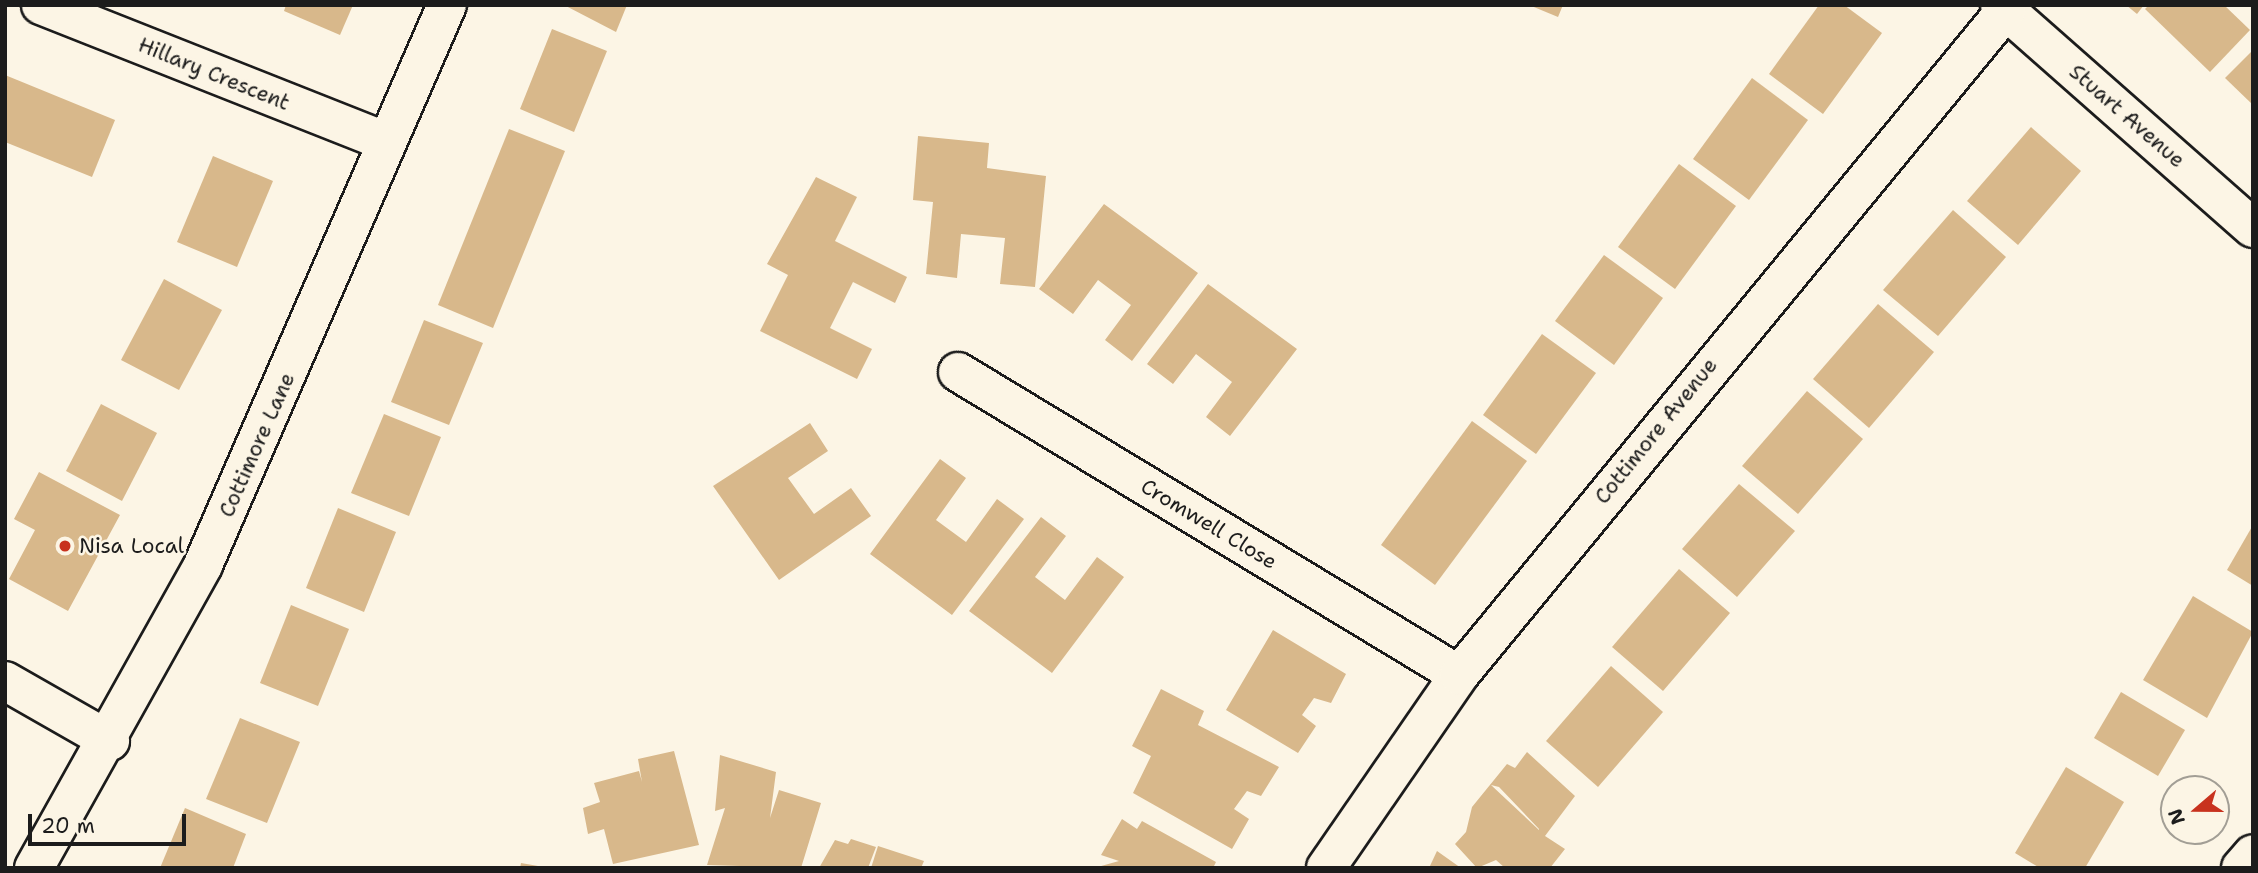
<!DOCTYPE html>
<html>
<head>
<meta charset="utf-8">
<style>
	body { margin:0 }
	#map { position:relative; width:2258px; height:873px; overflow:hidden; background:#fcf5e5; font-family:"Shantell Sans",sans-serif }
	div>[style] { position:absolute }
	.building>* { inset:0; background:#d8b88b }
	.roads { filter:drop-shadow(2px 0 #1c1c1c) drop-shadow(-2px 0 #1c1c1c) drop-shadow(0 2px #1c1c1c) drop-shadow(0 -2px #1c1c1c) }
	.minor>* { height:38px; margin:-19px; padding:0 19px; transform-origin:19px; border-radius:19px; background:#fcf5e5 }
	.dots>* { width:19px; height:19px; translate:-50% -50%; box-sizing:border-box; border:4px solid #fcf5e5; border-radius:50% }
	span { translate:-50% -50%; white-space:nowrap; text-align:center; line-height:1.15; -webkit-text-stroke:5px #fcf5e5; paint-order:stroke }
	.street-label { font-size:21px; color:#1c1c1c }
	.poi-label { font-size:21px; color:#1c1c1c }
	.left { translate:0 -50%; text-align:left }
	.frame { position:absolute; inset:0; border:7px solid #1c1c1c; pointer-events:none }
	.north { position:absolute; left:2160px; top:775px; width:70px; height:70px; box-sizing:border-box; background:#fcf5e5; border:2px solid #a29e95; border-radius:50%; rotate:250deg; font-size:19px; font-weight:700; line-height:28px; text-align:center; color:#1c1c1c }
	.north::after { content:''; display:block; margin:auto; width:24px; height:32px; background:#c8321e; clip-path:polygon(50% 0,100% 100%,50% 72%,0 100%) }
	.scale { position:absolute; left:28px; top:814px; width:158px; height:32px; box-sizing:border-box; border:4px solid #1c1c1c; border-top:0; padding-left:9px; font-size:21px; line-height:24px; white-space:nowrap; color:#1c1c1c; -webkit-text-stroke:5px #fcf5e5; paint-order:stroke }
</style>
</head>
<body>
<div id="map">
	<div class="building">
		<div style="clip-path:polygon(286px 5px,353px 5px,340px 35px,284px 11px)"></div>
		<div style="clip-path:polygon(564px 5px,627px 5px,616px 32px)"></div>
		<div style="clip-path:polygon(1529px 5px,1563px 5px,1558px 17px)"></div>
		<div style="clip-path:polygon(1819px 5px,1844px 5px,1882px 33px,1823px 114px,1769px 74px)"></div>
		<div style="clip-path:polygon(2126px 5px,2144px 5px,2137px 14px)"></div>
		<div style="clip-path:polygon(2149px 5px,2224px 5px,2250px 30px,2210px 72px,2145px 9px)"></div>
		<div style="clip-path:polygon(552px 29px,607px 51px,574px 132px,520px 109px)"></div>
		<div style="clip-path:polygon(2253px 50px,2253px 105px,2225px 78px)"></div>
		<div style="clip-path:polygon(5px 75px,115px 120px,92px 177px,5px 142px)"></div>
		<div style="clip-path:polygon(1752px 78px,1808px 120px,1749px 200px,1693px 159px)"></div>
		<div style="clip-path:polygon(2031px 127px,2081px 171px,2018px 245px,1967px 201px)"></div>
		<div style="clip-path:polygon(509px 129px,565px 151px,493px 328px,438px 305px)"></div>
		<div style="clip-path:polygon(918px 136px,989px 143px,987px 168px,1046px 176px,1035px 287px,1000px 284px,1005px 238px,961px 234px,957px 278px,926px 274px,933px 202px,913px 200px)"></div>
		<div style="clip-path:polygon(213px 156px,273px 181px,237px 267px,177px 242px)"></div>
		<div style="clip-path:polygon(1679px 164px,1736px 206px,1675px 289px,1618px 247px)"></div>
		<div style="clip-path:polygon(816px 177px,857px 197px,835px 241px,907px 277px,895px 303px,853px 282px,830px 328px,872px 349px,857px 379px,760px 331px,788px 275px,767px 264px)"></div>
		<div style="clip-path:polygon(1104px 204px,1198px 273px,1132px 361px,1105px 340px,1131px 305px,1098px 280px,1073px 314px,1039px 289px)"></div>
		<div style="clip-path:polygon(1953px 210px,2006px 257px,1938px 336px,1883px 290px)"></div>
		<div style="clip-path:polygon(1604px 255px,1663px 298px,1614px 365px,1555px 321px)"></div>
		<div style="clip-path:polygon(164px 279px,222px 310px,179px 390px,121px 360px)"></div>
		<div style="clip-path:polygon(1208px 284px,1297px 349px,1230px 436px,1206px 417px,1232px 382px,1196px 354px,1173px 384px,1147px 364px)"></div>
		<div style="clip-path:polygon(1878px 304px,1934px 352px,1869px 428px,1813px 379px)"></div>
		<div style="clip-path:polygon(424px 320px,483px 343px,449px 425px,391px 402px)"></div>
		<div style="clip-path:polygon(1542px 334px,1596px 373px,1536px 454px,1483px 415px)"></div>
		<div style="clip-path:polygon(1807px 391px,1863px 439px,1798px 514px,1742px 466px)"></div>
		<div style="clip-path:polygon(101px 404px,157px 433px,122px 501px,66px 471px)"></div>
		<div style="clip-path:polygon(384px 414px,441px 437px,409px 516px,351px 493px)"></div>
		<div style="clip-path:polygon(1472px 421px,1527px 461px,1435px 585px,1381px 545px)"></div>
		<div style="clip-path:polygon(810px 423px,828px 451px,788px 478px,814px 514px,851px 488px,871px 516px,779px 580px,713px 486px)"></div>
		<div style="clip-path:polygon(940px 459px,966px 478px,936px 520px,966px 542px,997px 499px,1024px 519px,952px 615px,870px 554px)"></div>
		<div style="clip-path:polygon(39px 472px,120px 515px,68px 611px,9px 579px,35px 530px,14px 519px)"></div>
		<div style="clip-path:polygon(1739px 484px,1795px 531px,1737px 597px,1682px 549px)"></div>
		<div style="clip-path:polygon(338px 508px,396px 532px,364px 612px,306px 588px)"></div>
		<div style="clip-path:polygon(1041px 517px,1066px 536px,1035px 577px,1065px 600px,1097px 557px,1124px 577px,1052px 673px,969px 611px)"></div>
		<div style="clip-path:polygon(2253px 525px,2253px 586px,2227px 570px)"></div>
		<div style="clip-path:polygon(1679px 569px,1730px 613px,1663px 691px,1612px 647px)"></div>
		<div style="clip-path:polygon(2193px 596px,2253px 632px,2207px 718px,2143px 680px)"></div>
		<div style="clip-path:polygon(291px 605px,349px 629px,318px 706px,260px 683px)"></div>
		<div style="clip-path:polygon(1273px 630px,1346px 674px,1331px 703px,1314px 698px,1302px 715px,1316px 726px,1298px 753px,1226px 710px)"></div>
		<div style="clip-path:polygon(1611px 666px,1663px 712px,1598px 787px,1546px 741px)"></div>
		<div style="clip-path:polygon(1161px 689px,1204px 711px,1198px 725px,1279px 767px,1261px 796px,1247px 791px,1234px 809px,1249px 819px,1232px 849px,1133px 793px,1151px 756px,1132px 746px)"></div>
		<div style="clip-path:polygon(2121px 692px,2185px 730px,2158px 776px,2094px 738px)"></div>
		<div style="clip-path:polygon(240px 718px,300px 742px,267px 823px,206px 799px)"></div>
		<div style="clip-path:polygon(674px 751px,699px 845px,613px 864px,604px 829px,588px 834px,583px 808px,600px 802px,594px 783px,639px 771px,642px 782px,638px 759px)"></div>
		<div style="clip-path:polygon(evenodd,1527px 752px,1575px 796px,1545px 836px,1565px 849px,1550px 868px,1505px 868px,1496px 860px,1477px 868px,1455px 844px,1466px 832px,1472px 807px,1507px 764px,1515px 768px,1527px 752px,1491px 785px,1499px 787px,1539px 829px,1539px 830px,1491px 785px)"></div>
		<div style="clip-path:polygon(720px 755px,776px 772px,770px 818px,779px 790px,821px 803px,801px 868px,707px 865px,725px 808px,715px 811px)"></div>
		<div style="clip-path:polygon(2066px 767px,2124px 802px,2085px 868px,2040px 868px,2015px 853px)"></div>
		<div style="clip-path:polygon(185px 808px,246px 834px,233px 868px,160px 868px)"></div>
		<div style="clip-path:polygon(1122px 819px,1137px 829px,1142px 821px,1216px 862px,1213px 868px,1094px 868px,1119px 861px,1101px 855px)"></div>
		<div style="clip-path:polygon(851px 839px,876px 847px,868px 868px,819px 868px,835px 840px,848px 844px)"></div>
		<div style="clip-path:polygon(878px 846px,924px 861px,921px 868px,871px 868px)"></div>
		<div style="clip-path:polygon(1437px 851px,1461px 868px,1429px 868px)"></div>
		<div style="clip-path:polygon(521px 863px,538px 866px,538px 868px,520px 868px)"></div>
	</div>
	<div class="roads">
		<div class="minor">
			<div style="left:41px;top:5px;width:372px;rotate:21.6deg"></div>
			<div style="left:2000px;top:5px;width:337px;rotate:41.4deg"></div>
			<div style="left:958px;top:372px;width:585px;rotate:31.17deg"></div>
			<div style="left:5px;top:681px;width:121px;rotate:29.7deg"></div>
			<div style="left:34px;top:868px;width:347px;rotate:-60.8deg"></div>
			<div style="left:203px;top:565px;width:611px;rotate:-66.46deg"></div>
			<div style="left:1326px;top:868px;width:234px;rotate:-55.4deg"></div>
			<div style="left:1459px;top:675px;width:861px;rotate:-50.56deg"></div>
			<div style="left:2241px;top:868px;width:18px;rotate:-49deg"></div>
		</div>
	</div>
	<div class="dots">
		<div style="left:65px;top:546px;background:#c8321e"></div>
	</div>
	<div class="street-label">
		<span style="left:214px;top:74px;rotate:22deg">Hillary Crescent</span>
		<span style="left:2127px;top:116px;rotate:41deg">Stuart Avenue</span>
		<span style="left:1656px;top:431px;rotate:-51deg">Cottimore Avenue</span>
		<span style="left:257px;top:445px;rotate:-66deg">Cottimore Lane</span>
		<span style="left:1209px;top:524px;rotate:31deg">Cromwell Close</span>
	</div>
	<div class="poi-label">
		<span class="left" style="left:79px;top:546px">Nisa Local</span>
	</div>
	<div class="frame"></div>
	<div class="north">N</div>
	<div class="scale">20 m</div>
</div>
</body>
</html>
